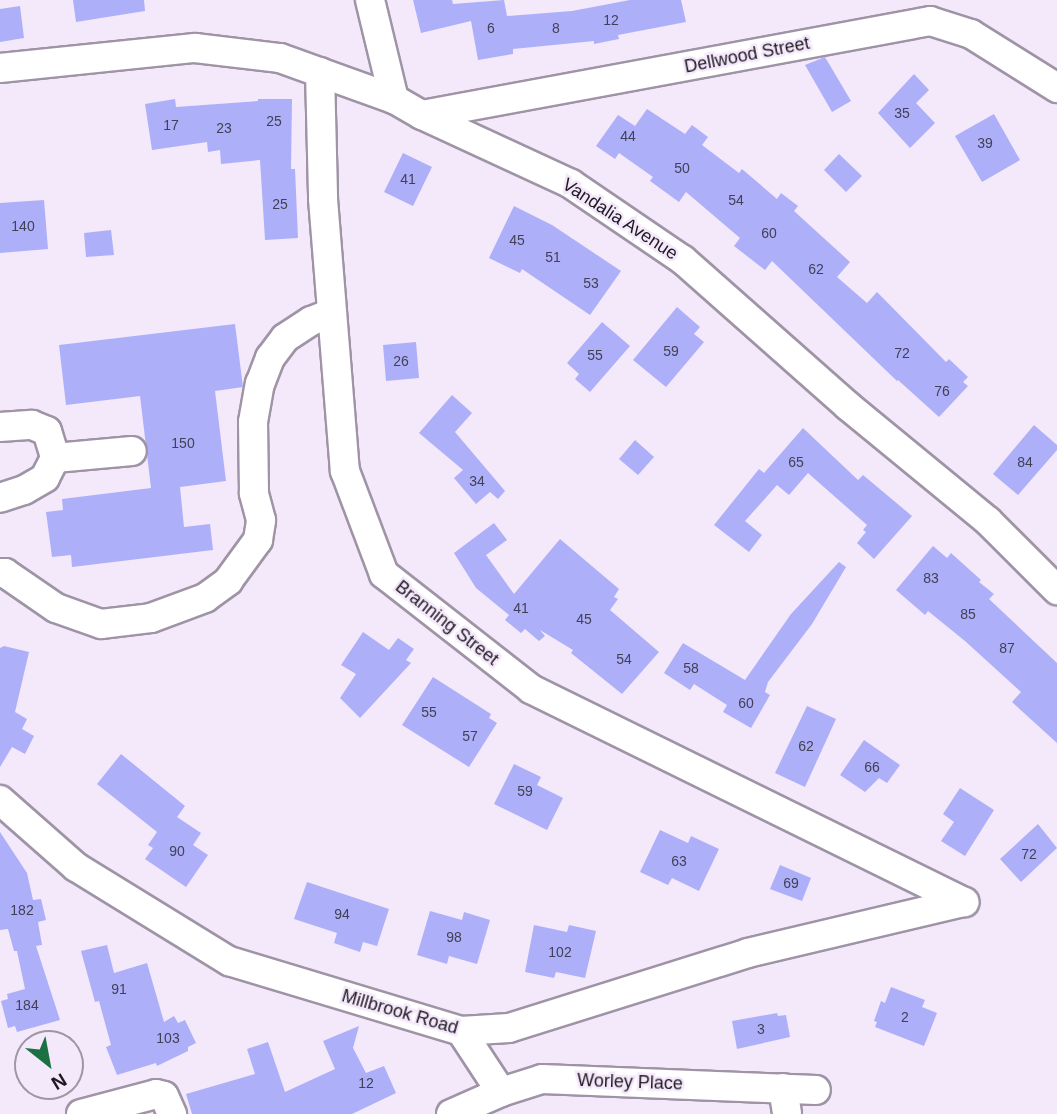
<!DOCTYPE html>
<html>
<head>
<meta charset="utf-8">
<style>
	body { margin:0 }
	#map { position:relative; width:1057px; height:1114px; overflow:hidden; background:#f4e8fb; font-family:Arial,sans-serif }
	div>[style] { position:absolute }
	.building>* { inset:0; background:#adb0f9 }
	.roads { filter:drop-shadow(2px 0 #9f94a6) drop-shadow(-2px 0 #9f94a6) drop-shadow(0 2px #9f94a6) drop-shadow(0 -2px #9f94a6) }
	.minor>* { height:28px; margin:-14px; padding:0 14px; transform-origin:14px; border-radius:14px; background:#fff }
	span { translate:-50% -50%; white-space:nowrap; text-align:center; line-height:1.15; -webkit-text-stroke:5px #f4e8fb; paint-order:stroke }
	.number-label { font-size:14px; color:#424057 }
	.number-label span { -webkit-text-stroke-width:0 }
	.street-label { font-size:18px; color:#1f1a21 }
	.north { position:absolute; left:14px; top:1030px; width:70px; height:70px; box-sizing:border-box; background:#f4e8fb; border:2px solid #9f96a4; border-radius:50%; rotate:149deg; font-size:19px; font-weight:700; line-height:28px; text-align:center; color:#1f1a21 }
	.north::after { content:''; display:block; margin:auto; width:24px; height:32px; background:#1c7144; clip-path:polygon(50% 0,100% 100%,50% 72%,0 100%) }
</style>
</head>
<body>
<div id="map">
	<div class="building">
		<div style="clip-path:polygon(73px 0,144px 0,145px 11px,76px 22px)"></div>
		<div style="clip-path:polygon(413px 0,452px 0,453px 4px,504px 0,507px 16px,572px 11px,630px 0,681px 0,686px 22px,618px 35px,619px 39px,594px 44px,594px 41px,513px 49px,513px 54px,478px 60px,471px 21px,421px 33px)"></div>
		<div style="clip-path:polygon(20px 6px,24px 38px,0 42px,0 9px)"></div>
		<div style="clip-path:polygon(825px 57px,851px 101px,832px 112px,805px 65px)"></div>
		<div style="clip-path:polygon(914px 74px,929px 90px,916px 103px,935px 123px,910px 148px,878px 113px)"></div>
		<div style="clip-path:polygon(175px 99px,176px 107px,258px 101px,258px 99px,292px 99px,291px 169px,295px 169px,298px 238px,265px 240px,260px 160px,221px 164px,220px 150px,208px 152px,207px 142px,152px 150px,145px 104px)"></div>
		<div style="clip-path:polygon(647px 109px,685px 134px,692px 125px,708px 137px,702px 145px,739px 173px,742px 169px,777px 199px,781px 193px,798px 206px,794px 211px,850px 262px,837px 277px,867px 303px,877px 292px,946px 362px,949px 359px,968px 377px,963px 382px,968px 386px,939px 417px,898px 380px,897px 381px,772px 261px,765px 270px,734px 246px,740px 238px,686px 192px,679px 202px,650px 181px,653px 177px,619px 153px,615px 159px,596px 146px,618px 115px,635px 126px)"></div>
		<div style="clip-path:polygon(994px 114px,1020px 160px,982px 182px,955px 136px)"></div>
		<div style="clip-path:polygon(403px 153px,432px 167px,413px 206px,384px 192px)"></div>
		<div style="clip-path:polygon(839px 154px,862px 176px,846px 192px,824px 170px)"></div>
		<div style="clip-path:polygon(44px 200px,48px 249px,0 253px,0 203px)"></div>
		<div style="clip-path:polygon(514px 206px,552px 225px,621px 271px,590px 315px,522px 269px,520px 273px,489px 258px)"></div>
		<div style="clip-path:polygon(111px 230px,114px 255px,86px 257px,84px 233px)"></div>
		<div style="clip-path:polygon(677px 307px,700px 327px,694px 334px,704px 342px,666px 387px,633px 360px)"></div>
		<div style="clip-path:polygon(602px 322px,630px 346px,590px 392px,575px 379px,579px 374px,567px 363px)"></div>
		<div style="clip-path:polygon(235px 324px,243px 387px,215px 391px,226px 481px,180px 487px,184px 527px,210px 524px,213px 550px,72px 567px,71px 555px,52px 557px,46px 512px,63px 510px,62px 499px,151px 488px,140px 396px,66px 405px,59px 345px)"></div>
		<div style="clip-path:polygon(416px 342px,419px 378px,386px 381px,383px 345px)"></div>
		<div style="clip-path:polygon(452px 395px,472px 413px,455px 432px,505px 491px,498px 499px,490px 492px,476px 504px,454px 478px,463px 470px,419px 433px)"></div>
		<div style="clip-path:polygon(1034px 425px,1057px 445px,1057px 450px,1018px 495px,993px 474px)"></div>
		<div style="clip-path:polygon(803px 428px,858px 480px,863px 475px,912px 516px,874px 559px,857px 543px,866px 532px,863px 530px,867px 525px,808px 473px,789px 495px,777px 485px,745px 521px,762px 535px,749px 552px,714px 525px,759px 469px,764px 473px)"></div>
		<div style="clip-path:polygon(635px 440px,654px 457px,638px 475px,619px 459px)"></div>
		<div style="clip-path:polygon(494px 523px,507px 540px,486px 555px,514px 594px,560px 539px,619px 589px,614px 597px,618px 599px,610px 610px,659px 652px,622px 694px,571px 653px,573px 650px,540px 630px,545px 636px,539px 641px,525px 629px,521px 633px,505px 620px,509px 615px,476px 588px,454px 553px)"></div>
		<div style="clip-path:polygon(933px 546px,947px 558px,951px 553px,981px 580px,979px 582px,994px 594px,989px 599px,1057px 663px,1057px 743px,1012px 702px,1021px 692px,965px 641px,928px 611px,925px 615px,896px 590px)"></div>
		<div style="clip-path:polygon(839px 562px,846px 567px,812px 624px,768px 682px,765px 692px,770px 695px,751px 728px,723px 712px,727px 705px,694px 684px,690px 690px,664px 673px,683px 643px,745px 680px,791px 614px)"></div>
		<div style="clip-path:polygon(363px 632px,389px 650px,398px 638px,414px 649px,406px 660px,411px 663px,360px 718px,340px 698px,356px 674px,341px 665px)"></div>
		<div style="clip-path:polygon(4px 646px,29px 652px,15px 712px,27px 719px,22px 729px,34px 736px,25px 754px,12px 747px,0 767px,0 648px)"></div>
		<div style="clip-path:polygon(433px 677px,491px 714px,489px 718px,497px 723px,469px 767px,402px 725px)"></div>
		<div style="clip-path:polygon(807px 706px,836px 719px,805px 787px,775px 773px)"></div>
		<div style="clip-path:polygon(864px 740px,900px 765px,887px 783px,879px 778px,865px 792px,840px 775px)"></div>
		<div style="clip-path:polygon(121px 754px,185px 806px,177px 817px,201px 833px,193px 845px,208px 855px,186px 887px,145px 859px,153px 848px,148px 845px,157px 832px,97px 784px)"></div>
		<div style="clip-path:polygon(514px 764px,541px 777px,537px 785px,563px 798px,547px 830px,494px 804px)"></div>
		<div style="clip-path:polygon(960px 788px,994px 810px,965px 856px,941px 841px,954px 822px,943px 814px)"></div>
		<div style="clip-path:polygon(1038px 824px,1057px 848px,1021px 882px,1000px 859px)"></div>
		<div style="clip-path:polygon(660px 830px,688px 843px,691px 836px,719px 849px,699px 891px,672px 878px,668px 885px,640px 872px)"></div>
		<div style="clip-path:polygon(0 832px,27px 873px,33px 900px,41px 899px,46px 920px,38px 922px,42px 945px,36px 946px,60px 1020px,17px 1032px,15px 1026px,8px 1028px,1px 1001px,8px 999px,7px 994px,25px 989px,17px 951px,14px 951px,8px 929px,0 930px)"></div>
		<div style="clip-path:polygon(780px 865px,811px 878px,802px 901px,770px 889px)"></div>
		<div style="clip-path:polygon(307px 882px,389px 909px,377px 946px,363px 942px,360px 952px,334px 943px,337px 933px,294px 919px)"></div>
		<div style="clip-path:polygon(430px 911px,462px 920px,464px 912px,490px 920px,477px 964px,449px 956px,447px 964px,417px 955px)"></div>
		<div style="clip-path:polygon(534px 925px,567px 932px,569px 925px,596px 931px,585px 978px,556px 972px,554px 978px,525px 972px)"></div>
		<div style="clip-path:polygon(107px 945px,114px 973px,147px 963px,164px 1022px,174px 1016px,178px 1023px,185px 1020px,196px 1043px,188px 1047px,188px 1051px,157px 1066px,156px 1063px,117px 1075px,106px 1047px,111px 1045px,99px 1001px,95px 1002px,81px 951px)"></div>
		<div style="clip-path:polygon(891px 987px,925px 1000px,922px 1007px,937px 1013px,924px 1046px,875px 1027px,877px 1022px,874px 1021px,881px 1001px,885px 1003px)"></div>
		<div style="clip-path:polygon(777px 1013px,778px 1016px,786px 1015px,790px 1037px,737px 1049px,732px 1021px)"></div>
		<div style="clip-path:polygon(359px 1026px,353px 1048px,366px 1073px,384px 1066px,396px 1093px,352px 1114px,192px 1114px,186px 1094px,255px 1074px,247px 1049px,268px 1042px,285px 1092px,335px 1069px,323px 1041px)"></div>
	</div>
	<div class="roads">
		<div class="minor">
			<div style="left:370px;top:0;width:102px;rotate:76.4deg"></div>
			<div style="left:0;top:68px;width:196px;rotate:-5.9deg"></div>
			<div style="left:195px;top:48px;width:86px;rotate:6.7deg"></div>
			<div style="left:280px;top:58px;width:121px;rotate:19.8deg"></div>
			<div style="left:394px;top:99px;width:32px;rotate:30deg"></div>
			<div style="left:422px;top:115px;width:164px;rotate:24.8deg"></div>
			<div style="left:571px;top:184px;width:135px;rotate:34.2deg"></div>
			<div style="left:683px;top:260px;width:220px;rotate:41.5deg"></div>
			<div style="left:848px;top:406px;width:181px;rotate:39.4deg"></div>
			<div style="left:988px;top:521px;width:98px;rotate:45deg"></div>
			<div style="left:320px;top:72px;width:127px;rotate:88.6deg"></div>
			<div style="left:323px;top:199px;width:273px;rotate:85.4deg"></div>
			<div style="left:345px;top:471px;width:110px;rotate:69.3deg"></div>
			<div style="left:384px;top:574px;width:187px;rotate:38deg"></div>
			<div style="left:531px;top:689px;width:483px;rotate:26.2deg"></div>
			<div style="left:422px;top:115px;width:517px;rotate:-10.48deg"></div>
			<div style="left:930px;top:21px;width:43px;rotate:17.6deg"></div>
			<div style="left:971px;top:34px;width:102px;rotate:32.1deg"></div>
			<div style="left:0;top:427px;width:32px;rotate:-4deg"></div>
			<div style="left:32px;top:425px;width:16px;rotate:22deg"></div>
			<div style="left:47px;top:431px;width:28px;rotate:73deg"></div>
			<div style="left:55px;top:458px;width:22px;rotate:117deg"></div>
			<div style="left:45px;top:478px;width:24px;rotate:150deg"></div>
			<div style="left:24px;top:490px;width:25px;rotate:162deg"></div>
			<div style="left:55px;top:458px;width:77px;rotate:-5.2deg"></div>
			<div style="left:0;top:573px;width:5px"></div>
			<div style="left:5px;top:573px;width:62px;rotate:34.5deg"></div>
			<div style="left:56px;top:608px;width:48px;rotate:19.6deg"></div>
			<div style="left:101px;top:624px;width:50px;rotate:-6.8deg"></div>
			<div style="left:151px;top:618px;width:58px;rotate:-20.3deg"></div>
			<div style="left:205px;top:598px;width:29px;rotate:-36deg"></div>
			<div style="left:228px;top:581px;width:51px;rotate:-53.8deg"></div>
			<div style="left:258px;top:540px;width:20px;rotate:-81deg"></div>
			<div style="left:261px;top:520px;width:28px;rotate:-105deg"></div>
			<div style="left:254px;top:493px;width:71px;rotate:-90.8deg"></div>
			<div style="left:253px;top:422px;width:39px;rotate:-80deg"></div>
			<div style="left:260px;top:384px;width:28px;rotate:-69deg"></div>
			<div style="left:270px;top:358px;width:25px;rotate:-53deg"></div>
			<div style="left:285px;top:338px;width:31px;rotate:-33deg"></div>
			<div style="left:311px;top:321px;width:22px;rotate:-21deg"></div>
			<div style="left:0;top:800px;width:101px;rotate:41.4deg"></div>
			<div style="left:76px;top:867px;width:180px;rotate:31.6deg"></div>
			<div style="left:229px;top:961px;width:242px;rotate:16.8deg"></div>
			<div style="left:461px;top:1031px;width:48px;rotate:-3.6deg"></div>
			<div style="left:509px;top:1028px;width:250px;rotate:-17.4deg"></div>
			<div style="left:748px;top:953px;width:222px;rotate:-13.3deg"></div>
			<div style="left:461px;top:1031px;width:73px;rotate:56.7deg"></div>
			<div style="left:783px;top:1088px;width:26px;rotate:81deg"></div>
			<div style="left:81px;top:1114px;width:78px;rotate:-14.9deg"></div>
			<div style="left:156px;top:1094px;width:8px;rotate:14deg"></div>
			<div style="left:164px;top:1096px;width:20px;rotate:66deg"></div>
			<div style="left:451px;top:1114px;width:55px;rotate:-23.7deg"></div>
			<div style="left:501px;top:1092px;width:43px;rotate:-17.6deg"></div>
			<div style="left:542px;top:1079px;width:274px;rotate:2.3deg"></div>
		</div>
	</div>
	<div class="number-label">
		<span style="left:611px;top:20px">12</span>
		<span style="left:491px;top:28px">6</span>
		<span style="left:556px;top:28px">8</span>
		<span style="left:902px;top:113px">35</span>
		<span style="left:274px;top:121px">25</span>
		<span style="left:171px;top:125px">17</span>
		<span style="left:224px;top:128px">23</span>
		<span style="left:628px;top:136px">44</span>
		<span style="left:985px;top:143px">39</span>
		<span style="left:682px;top:168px">50</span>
		<span style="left:408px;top:179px">41</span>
		<span style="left:736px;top:200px">54</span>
		<span style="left:280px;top:204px">25</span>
		<span style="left:23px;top:226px">140</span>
		<span style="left:769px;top:233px">60</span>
		<span style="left:517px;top:240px">45</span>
		<span style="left:553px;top:257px">51</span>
		<span style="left:816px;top:269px">62</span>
		<span style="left:591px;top:283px">53</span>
		<span style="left:671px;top:351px">59</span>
		<span style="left:902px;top:353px">72</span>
		<span style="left:595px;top:355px">55</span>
		<span style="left:401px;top:361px">26</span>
		<span style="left:942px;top:391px">76</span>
		<span style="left:183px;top:443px">150</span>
		<span style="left:796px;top:462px">65</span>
		<span style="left:1025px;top:462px">84</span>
		<span style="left:477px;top:481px">34</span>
		<span style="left:931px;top:578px">83</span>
		<span style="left:521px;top:608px">41</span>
		<span style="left:968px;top:614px">85</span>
		<span style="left:584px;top:619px">45</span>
		<span style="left:1007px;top:648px">87</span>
		<span style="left:624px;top:659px">54</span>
		<span style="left:691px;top:668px">58</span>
		<span style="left:746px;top:703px">60</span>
		<span style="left:429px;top:712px">55</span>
		<span style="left:470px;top:736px">57</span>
		<span style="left:806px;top:746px">62</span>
		<span style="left:872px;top:767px">66</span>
		<span style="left:525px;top:791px">59</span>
		<span style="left:177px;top:851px">90</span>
		<span style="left:1029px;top:854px">72</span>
		<span style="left:679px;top:861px">63</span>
		<span style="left:791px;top:883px">69</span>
		<span style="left:22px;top:910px">182</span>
		<span style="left:342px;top:914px">94</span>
		<span style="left:454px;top:937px">98</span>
		<span style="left:560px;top:952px">102</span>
		<span style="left:119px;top:989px">91</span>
		<span style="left:27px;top:1005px">184</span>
		<span style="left:905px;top:1017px">2</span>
		<span style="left:761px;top:1029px">3</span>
		<span style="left:168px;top:1038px">103</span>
		<span style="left:366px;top:1083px">12</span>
	</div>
	<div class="street-label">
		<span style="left:747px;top:55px;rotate:-11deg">Dellwood Street</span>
		<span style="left:620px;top:219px;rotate:33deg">Vandalia Avenue</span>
		<span style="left:447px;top:623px;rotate:38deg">Branning Street</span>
		<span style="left:400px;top:1012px;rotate:16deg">Millbrook Road</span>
		<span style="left:630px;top:1082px;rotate:2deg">Worley Place</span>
	</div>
	<div class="north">N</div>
</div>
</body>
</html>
